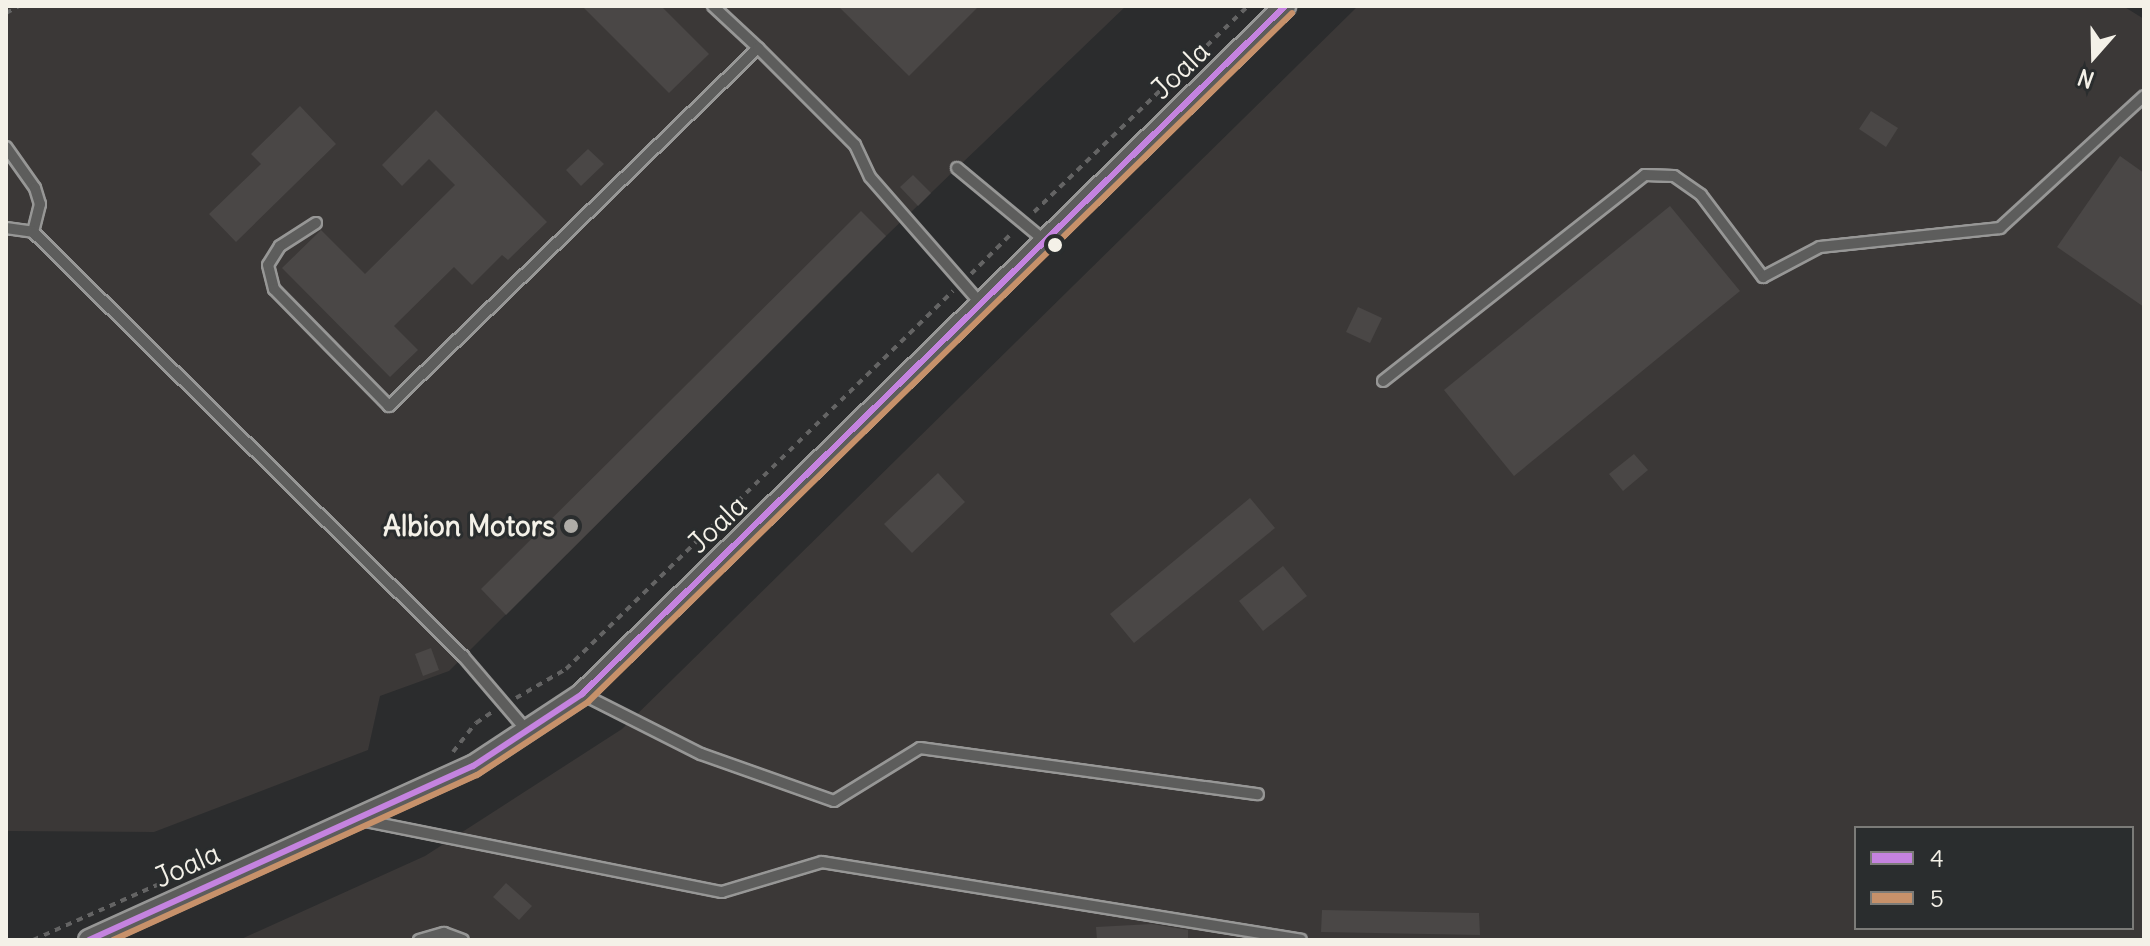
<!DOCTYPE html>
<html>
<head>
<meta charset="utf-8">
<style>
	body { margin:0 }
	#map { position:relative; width:2150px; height:946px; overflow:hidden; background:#2b2c2d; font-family:Delius,sans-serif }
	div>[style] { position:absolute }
	.built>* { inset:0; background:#3b3837 }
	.building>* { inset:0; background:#4a4746 }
	.path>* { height:4px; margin-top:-2px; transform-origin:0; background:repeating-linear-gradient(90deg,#646464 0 6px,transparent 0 12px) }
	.roads { filter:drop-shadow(2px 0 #979796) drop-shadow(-2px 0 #979796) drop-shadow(0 2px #979796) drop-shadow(0 -2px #979796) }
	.lane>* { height:10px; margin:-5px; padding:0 5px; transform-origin:5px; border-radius:5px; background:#5d5d5c }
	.street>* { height:20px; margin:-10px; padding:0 10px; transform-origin:10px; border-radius:10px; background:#5d5d5c }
	.bus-1>* { height:6px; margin:-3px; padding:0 3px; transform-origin:3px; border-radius:3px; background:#c483df }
	.bus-2>* { height:6px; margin:-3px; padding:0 3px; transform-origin:3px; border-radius:3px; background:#c7916a }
	.dots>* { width:22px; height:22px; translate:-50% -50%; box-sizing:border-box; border:4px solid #2a2d2e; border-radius:50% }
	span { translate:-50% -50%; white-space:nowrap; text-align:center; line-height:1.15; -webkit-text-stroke:6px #2a2d2e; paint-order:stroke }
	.street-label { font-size:28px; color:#f4f1e8 }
	.poi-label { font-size:28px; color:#f4f1e8; font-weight:700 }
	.right { translate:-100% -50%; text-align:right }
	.frame { position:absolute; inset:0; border:8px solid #f4f1e8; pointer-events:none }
	.legend { position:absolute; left:1854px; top:826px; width:280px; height:104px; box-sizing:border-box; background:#2a2d2e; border:2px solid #7b7b78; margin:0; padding:10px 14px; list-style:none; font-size:24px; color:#f4f1e8 }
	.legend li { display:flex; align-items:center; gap:16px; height:40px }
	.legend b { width:40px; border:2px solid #7b7b78 }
	.north { position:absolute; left:2054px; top:16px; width:80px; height:80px; -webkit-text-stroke:6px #2a2d2e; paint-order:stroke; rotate:200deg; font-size:22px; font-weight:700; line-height:32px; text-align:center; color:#f4f1e8 }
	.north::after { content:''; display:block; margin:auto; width:28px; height:36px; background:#f4f1e8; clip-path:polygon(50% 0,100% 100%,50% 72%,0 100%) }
</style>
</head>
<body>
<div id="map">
	<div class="built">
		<div style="clip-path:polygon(6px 6px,1126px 6px,886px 236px,449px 671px,380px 696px,368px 750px,154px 832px,6px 831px)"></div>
		<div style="clip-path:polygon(evenodd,1358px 6px,2123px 6px,2144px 19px,2144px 940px,239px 940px,425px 856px,622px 729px,1358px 6px,1856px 828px,2132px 828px,2132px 928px,1856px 928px,1856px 828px)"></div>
	</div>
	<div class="building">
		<div style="clip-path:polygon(582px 6px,661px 6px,709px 54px,669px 93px)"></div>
		<div style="clip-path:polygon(838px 6px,979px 6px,909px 76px)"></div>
		<div style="clip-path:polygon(300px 106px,336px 144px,236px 242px,209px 214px,261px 164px,251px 154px)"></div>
		<div style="clip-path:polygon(436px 110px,547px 222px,508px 260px,502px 255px,472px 285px,454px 267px,394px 326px,418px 350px,390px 377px,282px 268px,321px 230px,365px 274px,455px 185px,429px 159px,402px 186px,382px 165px)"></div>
		<div style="clip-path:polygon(1871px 111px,1898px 128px,1886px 147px,1859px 129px)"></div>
		<div style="clip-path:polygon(588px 149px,604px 164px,581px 186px,566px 170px)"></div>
		<div style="clip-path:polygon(2120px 156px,2144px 173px,2144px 307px,2057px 247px)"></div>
		<div style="clip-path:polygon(913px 175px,931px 193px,918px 206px,900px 187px)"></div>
		<div style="clip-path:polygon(1670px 206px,1740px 291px,1514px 476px,1444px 390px)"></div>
		<div style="clip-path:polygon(861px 211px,886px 236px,506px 615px,481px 589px)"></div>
		<div style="clip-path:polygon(1358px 307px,1382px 318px,1370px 343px,1346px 332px)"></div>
		<div style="clip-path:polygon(1634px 454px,1648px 470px,1623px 491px,1609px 474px)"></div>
		<div style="clip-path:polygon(938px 473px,965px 502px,912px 553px,884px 524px)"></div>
		<div style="clip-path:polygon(1250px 498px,1275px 528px,1134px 643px,1110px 614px)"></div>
		<div style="clip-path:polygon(1283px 566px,1307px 596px,1263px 631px,1239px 601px)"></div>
		<div style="clip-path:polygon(431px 648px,439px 670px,423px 676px,415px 654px)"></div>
		<div style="clip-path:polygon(506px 883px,532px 906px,519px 920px,493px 897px)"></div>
		<div style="clip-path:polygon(1322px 910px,1479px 913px,1480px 935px,1321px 932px)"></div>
		<div style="clip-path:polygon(1152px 924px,1188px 930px,1188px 940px,1097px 940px,1096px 927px)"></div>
	</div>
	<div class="path">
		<div style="left:6px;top:13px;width:15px;rotate:-28deg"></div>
		<div style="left:1034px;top:212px;width:297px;rotate:-43.9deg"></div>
		<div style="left:971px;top:274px;width:59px;rotate:-45deg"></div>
		<div style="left:516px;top:698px;width:58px;rotate:-30.1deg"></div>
		<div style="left:566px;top:669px;width:541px;rotate:-44.33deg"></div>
		<div style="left:453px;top:752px;width:37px;rotate:-52deg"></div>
		<div style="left:476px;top:723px;width:22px;rotate:-34deg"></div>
		<div style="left:33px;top:940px;width:136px;rotate:-23.9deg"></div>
	</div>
	<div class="roads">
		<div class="lane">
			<div style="left:713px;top:6px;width:62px;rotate:43deg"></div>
			<div style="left:6px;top:147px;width:50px;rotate:54.7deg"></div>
			<div style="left:35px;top:188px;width:17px;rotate:73deg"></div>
			<div style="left:40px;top:204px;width:29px;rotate:104deg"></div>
			<div style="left:957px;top:168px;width:114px;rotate:39.7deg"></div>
			<div style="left:316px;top:223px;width:43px;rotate:147.4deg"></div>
			<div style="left:280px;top:246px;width:22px;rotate:122deg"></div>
			<div style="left:268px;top:265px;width:25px;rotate:76deg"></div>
			<div style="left:274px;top:289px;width:164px;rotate:45.5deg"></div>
			<div style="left:389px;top:406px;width:514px;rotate:-44.13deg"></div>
			<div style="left:758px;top:48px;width:137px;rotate:45deg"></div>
			<div style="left:855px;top:145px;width:35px;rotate:65deg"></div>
			<div style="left:870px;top:177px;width:169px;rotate:48.8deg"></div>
			<div style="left:6px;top:228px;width:27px;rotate:8deg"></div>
			<div style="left:33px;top:232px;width:604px;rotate:44.6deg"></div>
			<div style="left:463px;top:656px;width:99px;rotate:49.5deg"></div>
			<div style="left:1383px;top:381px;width:333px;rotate:-38.2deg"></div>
			<div style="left:1645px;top:175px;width:29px;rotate:2deg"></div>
			<div style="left:1674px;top:176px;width:33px;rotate:35deg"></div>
			<div style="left:1701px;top:195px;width:103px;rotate:52.9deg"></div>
			<div style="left:1763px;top:277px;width:64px;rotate:-27.8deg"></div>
			<div style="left:1820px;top:247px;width:181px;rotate:-6deg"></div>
			<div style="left:2000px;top:228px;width:195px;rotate:-42.5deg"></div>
			<div style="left:582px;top:694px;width:133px;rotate:26.8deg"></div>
			<div style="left:701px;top:754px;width:141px;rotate:19.5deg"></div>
			<div style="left:834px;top:801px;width:101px;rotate:-31.6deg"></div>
			<div style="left:920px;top:748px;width:341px;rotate:7.8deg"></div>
			<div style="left:361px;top:820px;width:368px;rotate:11.3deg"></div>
			<div style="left:722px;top:892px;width:104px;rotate:-16.7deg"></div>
			<div style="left:822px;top:862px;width:485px;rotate:9.2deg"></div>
			<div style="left:419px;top:940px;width:26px;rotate:-16deg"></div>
			<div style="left:444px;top:933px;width:20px;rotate:20deg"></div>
		</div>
		<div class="street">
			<div style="left:89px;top:940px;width:422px;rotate:-24.4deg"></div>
			<div style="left:473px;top:766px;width:131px;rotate:-33.4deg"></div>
			<div style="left:582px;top:694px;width:984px;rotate:-44.38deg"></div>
		</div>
	</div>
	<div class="bus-1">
		<div style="left:89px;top:940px;width:422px;rotate:-24.4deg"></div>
		<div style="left:473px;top:766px;width:131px;rotate:-33.4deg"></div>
		<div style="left:582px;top:694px;width:984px;rotate:-44.38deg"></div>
	</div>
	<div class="bus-2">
		<div style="left:113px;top:940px;width:400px;rotate:-24.4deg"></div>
		<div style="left:477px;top:775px;width:133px;rotate:-33.3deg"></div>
		<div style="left:588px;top:702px;width:985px;rotate:-44.38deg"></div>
	</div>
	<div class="dots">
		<div style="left:1055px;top:245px;background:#f4f1e8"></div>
		<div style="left:571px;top:526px;background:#aeaca7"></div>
	</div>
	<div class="street-label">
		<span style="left:1180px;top:70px;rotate:-44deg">Joala</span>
		<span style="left:717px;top:524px;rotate:-44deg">Joala</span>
		<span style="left:187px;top:865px;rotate:-24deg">Joala</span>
	</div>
	<div class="poi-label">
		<span class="right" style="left:555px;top:526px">Albion Motors</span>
	</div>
	<div class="frame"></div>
	<ul class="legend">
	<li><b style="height:10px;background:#c483df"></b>4</li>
	<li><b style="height:10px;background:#c7916a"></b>5</li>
	</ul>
	<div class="north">N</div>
</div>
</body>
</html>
